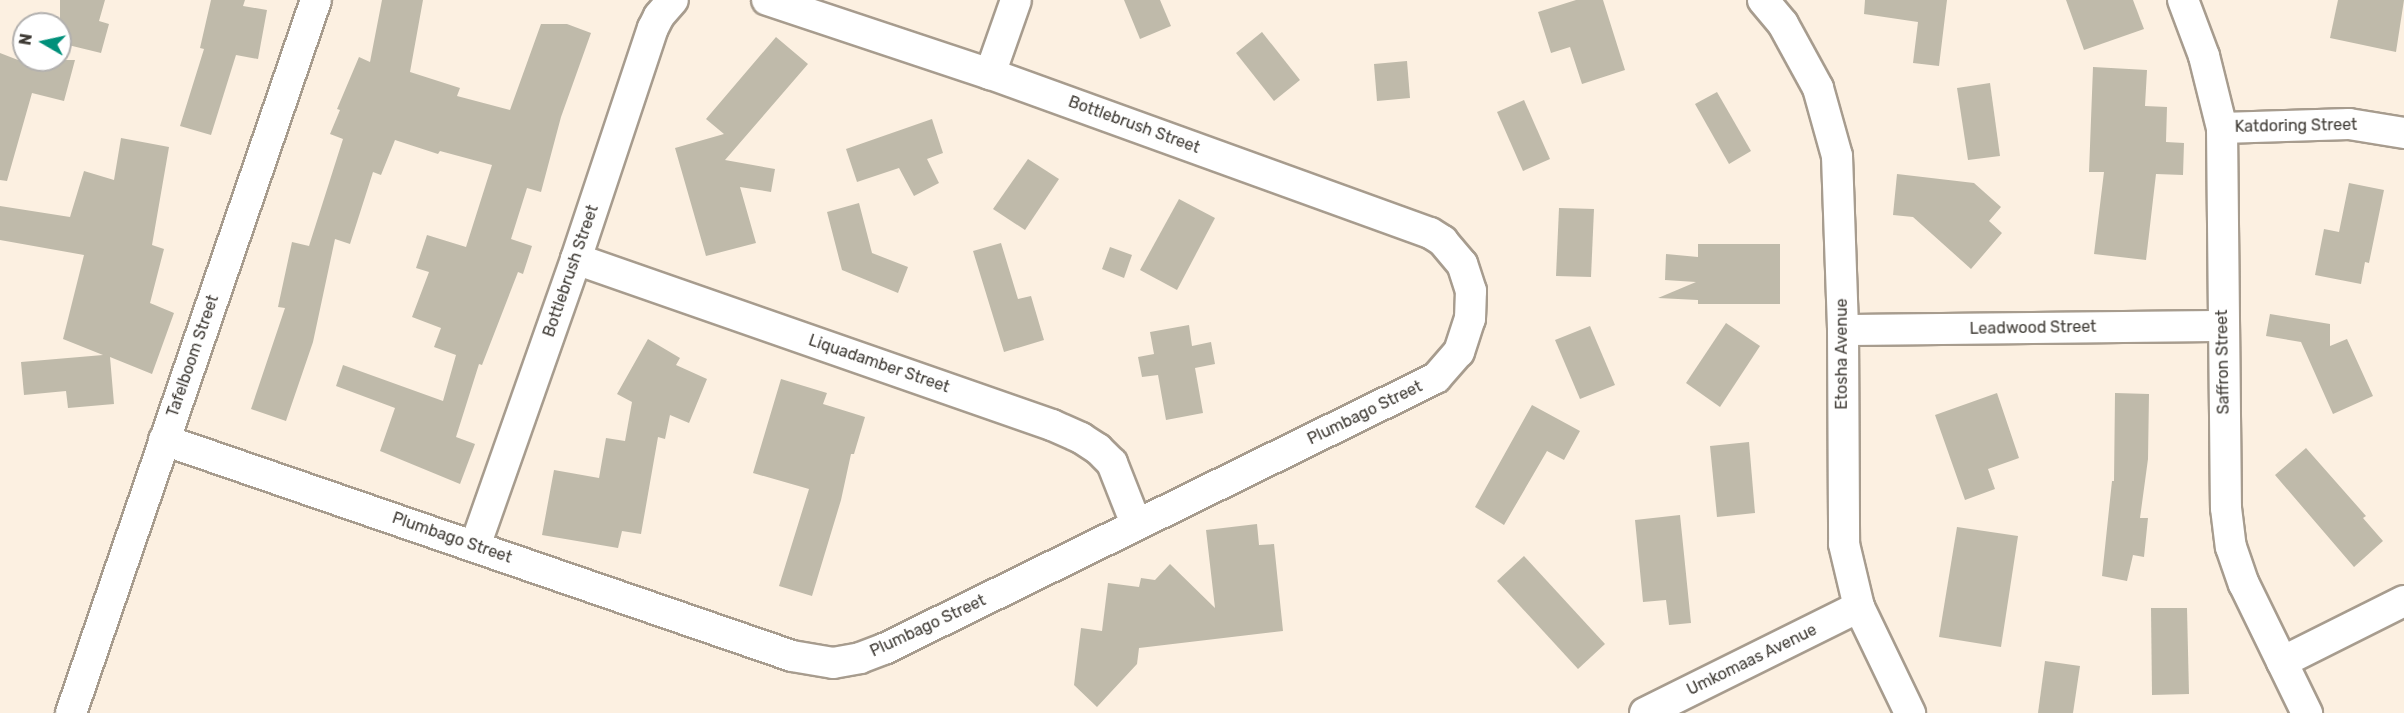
<!DOCTYPE html>
<html>
<head>
<meta charset="utf-8">
<style>
	body { margin:0 }
	#map { position:relative; width:2404px; height:713px; overflow:hidden; background:#fcf0e1; font-family:Rubik,sans-serif }
	div>[style] { position:absolute }
	.building>* { inset:0; background:#bfbaaa }
	.roads { filter:drop-shadow(2px 0 #a79c8e) drop-shadow(-2px 0 #a79c8e) drop-shadow(0 2px #a79c8e) drop-shadow(0 -2px #a79c8e) }
	.street>* { height:30px; margin:-15px; padding:0 15px; transform-origin:15px; border-radius:15px; background:#fff }
	span { translate:-50% -50%; white-space:nowrap; text-align:center; line-height:1.15; -webkit-text-stroke:5px #fff; paint-order:stroke }
	.street-label { font-size:16px; color:#3e3a34 }
	.north { position:absolute; left:12px; top:12px; width:60px; height:60px; box-sizing:border-box; background:#fff; border:2px solid #b2b0ae; border-radius:50%; rotate:279deg; font-size:16px; font-weight:700; line-height:24px; text-align:center; color:#3e3a34 }
	.north::after { content:''; display:block; margin:auto; width:21px; height:27px; background:#00907a; clip-path:polygon(50% 0,100% 100%,50% 72%,0 100%) }
</style>
</head>
<body>
<div id="map">
	<div class="building">
		<div style="clip-path:polygon(60px 0,105px 0,99px 21px,109px 24px,101px 53px,60px 43px)"></div>
		<div style="clip-path:polygon(211px 0,245px 0,243px 6px,267px 10px,258px 59px,236px 55px,211px 135px,180px 126px,204px 49px,200px 48px)"></div>
		<div style="clip-path:polygon(382px 0,423px 0,410px 72px,460px 88px,457px 96px,510px 110px,541px 24px,567px 24px,591px 33px,561px 117px,541px 192px,527px 188px,511px 239px,532px 246px,523px 274px,518px 272px,482px 365px,479px 364px,456px 437px,475px 444px,460px 484px,380px 451px,395px 408px,336px 386px,343px 365px,443px 401px,456px 355px,434px 347px,441px 328px,412px 317px,429px 272px,416px 268px,427px 235px,466px 247px,492px 165px,440px 151px,438px 154px,395px 140px,381px 175px,373px 172px,350px 244px,335px 239px,313px 342px,286px 421px,251px 409px,285px 308px,278px 307px,292px 242px,309px 246px,343px 139px,330px 134px,340px 110px,337px 109px,359px 57px,370px 62px)"></div>
		<div style="clip-path:polygon(1124px 0,1160px 0,1171px 26px,1140px 39px)"></div>
		<div style="clip-path:polygon(1576px 0,1603px 0,1625px 70px,1582px 84px,1570px 47px,1551px 53px,1538px 12px)"></div>
		<div style="clip-path:polygon(1865px 0,1947px 0,1939px 66px,1913px 63px,1918px 22px,1864px 14px)"></div>
		<div style="clip-path:polygon(2066px 0,2133px 0,2144px 29px,2084px 50px)"></div>
		<div style="clip-path:polygon(2338px 0,2404px 0,2396px 52px,2330px 38px)"></div>
		<div style="clip-path:polygon(1262px 32px,1300px 80px,1274px 101px,1236px 53px)"></div>
		<div style="clip-path:polygon(776px 37px,808px 64px,725px 160px,775px 169px,771px 192px,740px 187px,756px 243px,706px 256px,675px 148px,724px 134px,706px 119px)"></div>
		<div style="clip-path:polygon(0 53px,18px 60px,75px 60px,64px 101px,32px 93px,7px 181px,0 180px)"></div>
		<div style="clip-path:polygon(1407px 61px,1410px 98px,1377px 101px,1374px 64px)"></div>
		<div style="clip-path:polygon(2093px 67px,2147px 70px,2145px 106px,2167px 107px,2166px 142px,2184px 143px,2183px 175px,2156px 174px,2146px 260px,2094px 254px,2104px 172px,2089px 172px)"></div>
		<div style="clip-path:polygon(1990px 83px,2000px 156px,1968px 160px,1957px 88px)"></div>
		<div style="clip-path:polygon(1717px 92px,1751px 151px,1729px 164px,1695px 104px)"></div>
		<div style="clip-path:polygon(1524px 100px,1550px 159px,1523px 171px,1497px 112px)"></div>
		<div style="clip-path:polygon(932px 119px,943px 153px,927px 159px,939px 183px,914px 196px,899px 168px,857px 182px,846px 149px)"></div>
		<div style="clip-path:polygon(121px 138px,169px 147px,152px 245px,164px 249px,150px 303px,174px 313px,152px 374px,110px 357px,114px 404px,68px 408px,66px 391px,24px 395px,21px 362px,103px 355px,63px 339px,84px 255px,0 240px,0 206px,70px 217px,84px 171px,114px 180px)"></div>
		<div style="clip-path:polygon(1028px 159px,1059px 179px,1025px 230px,993px 209px)"></div>
		<div style="clip-path:polygon(1897px 174px,1974px 183px,2001px 207px,1989px 221px,2002px 233px,1971px 269px,1913px 217px,1893px 215px)"></div>
		<div style="clip-path:polygon(2349px 183px,2384px 190px,2369px 263px,2365px 262px,2361px 284px,2315px 275px,2324px 229px,2339px 232px)"></div>
		<div style="clip-path:polygon(1179px 199px,1215px 218px,1177px 290px,1140px 270px)"></div>
		<div style="clip-path:polygon(859px 203px,872px 253px,908px 267px,898px 293px,842px 270px,827px 212px)"></div>
		<div style="clip-path:polygon(1559px 208px,1594px 209px,1591px 277px,1556px 276px)"></div>
		<div style="clip-path:polygon(1001px 243px,1018px 299px,1031px 296px,1044px 340px,1004px 352px,973px 251px)"></div>
		<div style="clip-path:polygon(1698px 244px,1780px 244px,1780px 304px,1698px 304px,1698px 300px,1658px 298px,1696px 282px,1665px 280px,1666px 254px,1698px 257px)"></div>
		<div style="clip-path:polygon(1110px 247px,1132px 255px,1124px 278px,1102px 269px)"></div>
		<div style="clip-path:polygon(2270px 314px,2330px 324px,2330px 346px,2347px 339px,2373px 396px,2333px 414px,2301px 342px,2266px 336px)"></div>
		<div style="clip-path:polygon(1726px 323px,1760px 346px,1720px 407px,1686px 383px)"></div>
		<div style="clip-path:polygon(1189px 325px,1192px 346px,1211px 342px,1215px 364px,1195px 368px,1203px 413px,1166px 420px,1158px 375px,1142px 377px,1138px 357px,1154px 354px,1150px 332px)"></div>
		<div style="clip-path:polygon(1590px 326px,1615px 385px,1580px 399px,1555px 340px)"></div>
		<div style="clip-path:polygon(648px 339px,680px 358px,676px 365px,707px 379px,689px 423px,670px 415px,665px 439px,658px 437px,641px 534px,622px 531px,618px 548px,542px 535px,554px 470px,599px 478px,606px 438px,625px 441px,632px 402px,617px 394px)"></div>
		<div style="clip-path:polygon(781px 379px,827px 393px,823px 404px,865px 417px,854px 454px,851px 454px,841px 500px,812px 596px,779px 586px,809px 489px,753px 473px)"></div>
		<div style="clip-path:polygon(1997px 393px,2019px 458px,1988px 469px,1995px 489px,1965px 500px,1935px 415px)"></div>
		<div style="clip-path:polygon(2115px 393px,2149px 394px,2148px 459px,2140px 518px,2148px 518px,2144px 557px,2133px 555px,2127px 581px,2102px 576px,2112px 481px,2114px 481px)"></div>
		<div style="clip-path:polygon(1532px 405px,1580px 431px,1564px 460px,1547px 451px,1504px 525px,1475px 507px)"></div>
		<div style="clip-path:polygon(1749px 442px,1755px 513px,1717px 517px,1710px 446px)"></div>
		<div style="clip-path:polygon(2306px 448px,2366px 516px,2363px 518px,2383px 541px,2354px 567px,2275px 475px)"></div>
		<div style="clip-path:polygon(1680px 515px,1691px 623px,1669px 625px,1666px 600px,1643px 602px,1635px 520px)"></div>
		<div style="clip-path:polygon(1257px 524px,1259px 545px,1274px 544px,1283px 631px,1139px 648px,1137px 664px,1097px 707px,1074px 685px,1081px 628px,1102px 631px,1108px 583px,1139px 587px,1141px 578px,1155px 580px,1170px 564px,1215px 608px,1206px 530px)"></div>
		<div style="clip-path:polygon(1957px 527px,2018px 536px,2001px 647px,1939px 637px)"></div>
		<div style="clip-path:polygon(1524px 556px,1605px 644px,1578px 669px,1497px 581px)"></div>
		<div style="clip-path:polygon(2151px 608px,2187px 608px,2189px 694px,2152px 695px)"></div>
		<div style="clip-path:polygon(2045px 661px,2080px 666px,2073px 713px,2038px 713px)"></div>
	</div>
	<div class="roads">
		<div class="street">
			<div style="left:1763px;top:0;width:31px;rotate:50deg"></div>
			<div style="left:1783px;top:24px;width:73px;rotate:61.3deg"></div>
			<div style="left:1818px;top:88px;width:71px;rotate:74.4deg"></div>
			<div style="left:1837px;top:156px;width:174px;rotate:88deg"></div>
			<div style="left:1843px;top:330px;width:214px;rotate:89.7deg"></div>
			<div style="left:1844px;top:544px;width:65px;rotate:76.6deg"></div>
			<div style="left:1859px;top:607px;width:118px;rotate:64.3deg"></div>
			<div style="left:2183px;top:0;width:60px;rotate:69.4deg"></div>
			<div style="left:2204px;top:56px;width:74px;rotate:76deg"></div>
			<div style="left:2222px;top:128px;width:380px;rotate:89.4deg"></div>
			<div style="left:2226px;top:508px;width:39px;rotate:83deg"></div>
			<div style="left:2231px;top:547px;width:39px;rotate:71deg"></div>
			<div style="left:2244px;top:584px;width:144px;rotate:64deg"></div>
			<div style="left:990px;top:74px;width:78px;rotate:-70.6deg"></div>
			<div style="left:2222px;top:128px;width:127px;rotate:-1.8deg"></div>
			<div style="left:2349px;top:124px;width:56px;rotate:9.3deg"></div>
			<div style="left:576px;top:259px;width:504px;rotate:19.23deg"></div>
			<div style="left:1052px;top:425px;width:32px;rotate:24deg"></div>
			<div style="left:1081px;top:438px;width:20px;rotate:33deg"></div>
			<div style="left:1098px;top:449px;width:20px;rotate:45deg"></div>
			<div style="left:1112px;top:463px;width:66px;rotate:68.5deg"></div>
			<div style="left:1843px;top:330px;width:379px;rotate:-0.6deg"></div>
			<div style="left:164px;top:440px;width:664px;rotate:18.98deg"></div>
			<div style="left:792px;top:656px;width:42px;rotate:9.7deg"></div>
			<div style="left:833px;top:663px;width:27px;rotate:-10deg"></div>
			<div style="left:860px;top:658px;width:26px;rotate:-21deg"></div>
			<div style="left:884px;top:649px;width:615px;rotate:-26.15deg"></div>
			<div style="left:1436px;top:378px;width:35px;rotate:-49deg"></div>
			<div style="left:1459px;top:352px;width:35px;rotate:-72deg"></div>
			<div style="left:1470px;top:319px;width:28px;rotate:-88deg"></div>
			<div style="left:1471px;top:291px;width:28px;rotate:-108deg"></div>
			<div style="left:1462px;top:264px;width:30px;rotate:-130deg"></div>
			<div style="left:1443px;top:241px;width:15px;rotate:-148deg"></div>
			<div style="left:1430px;top:233px;width:468px;rotate:-160.1deg"></div>
			<div style="left:990px;top:74px;width:235px;rotate:-161.6deg"></div>
			<div style="left:475px;top:546px;width:304px;rotate:-70.6deg"></div>
			<div style="left:576px;top:259px;width:243px;rotate:-71.6deg"></div>
			<div style="left:653px;top:28px;width:13px;rotate:-63deg"></div>
			<div style="left:659px;top:16px;width:21px;rotate:-49deg"></div>
			<div style="left:2282px;top:662px;width:136px;rotate:-26.6deg"></div>
			<div style="left:71px;top:713px;width:754px;rotate:-71.04deg"></div>
			<div style="left:1645px;top:713px;width:239px;rotate:-26.4deg"></div>
		</div>
	</div>
	<div class="street-label">
		<span style="left:1134px;top:125px;rotate:20deg">Bottlebrush Street</span>
		<span style="left:2296px;top:126px;rotate:-1deg">Katdoring Street</span>
		<span style="left:571px;top:271px;rotate:-71deg">Bottlebrush Street</span>
		<span style="left:2033px;top:328px;rotate:-1deg">Leadwood Street</span>
		<span style="left:1842px;top:354px;rotate:-90deg">Etosha Avenue</span>
		<span style="left:193px;top:356px;rotate:-71deg">Tafelboom Street</span>
		<span style="left:2223px;top:362px;rotate:-91deg">Saffron Street</span>
		<span style="left:879px;top:364px;rotate:19deg">Liquadamber Street</span>
		<span style="left:1365px;top:413px;rotate:-26deg">Plumbago Street</span>
		<span style="left:452px;top:538px;rotate:19deg">Plumbago Street</span>
		<span style="left:928px;top:626px;rotate:-25deg">Plumbago Street</span>
		<span style="left:1752px;top:660px;rotate:-26deg">Umkomaas Avenue</span>
	</div>
	<div class="north">N</div>
</div>
</body>
</html>
